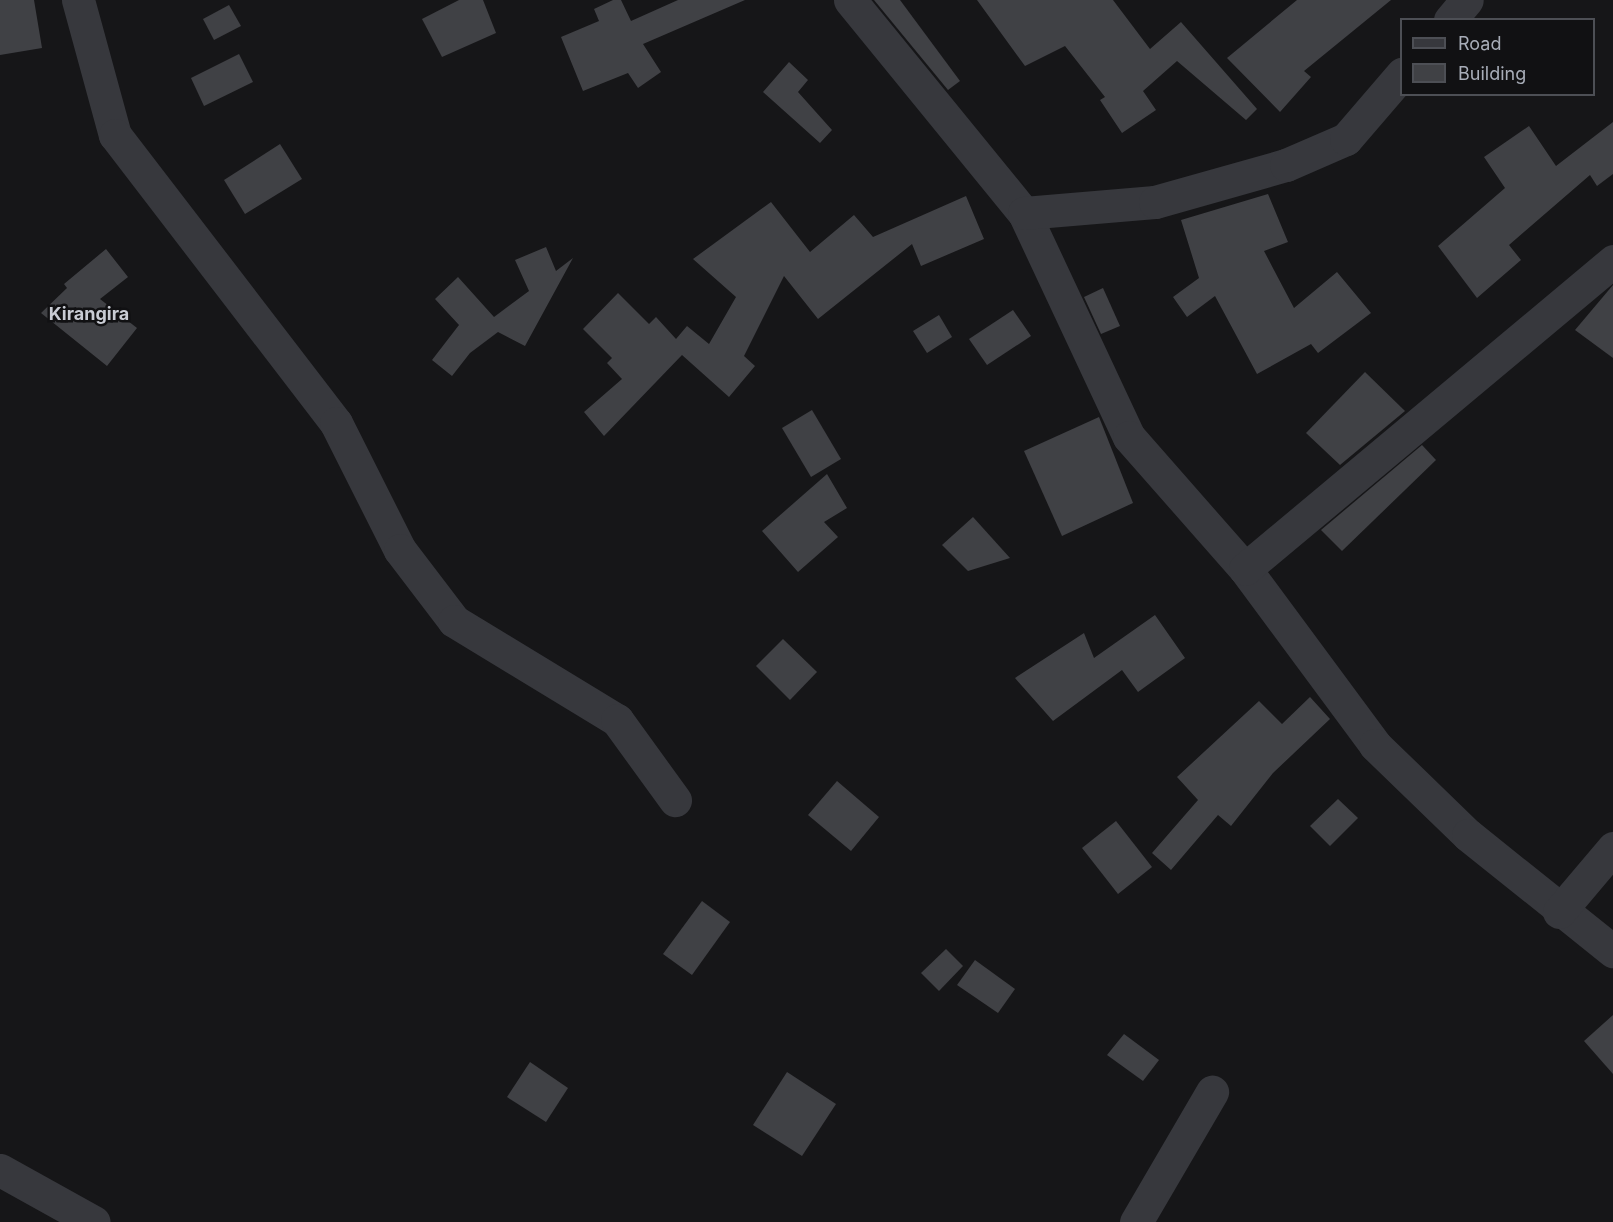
<!DOCTYPE html>
<html>
<head>
<meta charset="utf-8">
<style>
	body { margin:0 }
	#map { position:relative; width:1613px; height:1222px; overflow:hidden; background:#161618; font-family:Inter,sans-serif }
	div>[style] { position:absolute }
	.building>* { inset:0; background:#404145 }
	.minor>* { height:33px; margin:-16.5px; padding:0 16.5px; transform-origin:16.5px; border-radius:16.5px; background:#37383d }
	span { translate:-50% -50%; white-space:nowrap; text-align:center; line-height:1.15; -webkit-text-stroke:5px #111113; paint-order:stroke }
	.quarter-label { font-size:18px; color:#c9ccd4; font-weight:700 }
	.legend { position:absolute; left:1400px; top:18px; width:195px; height:78px; box-sizing:border-box; background:#111113; border:2px solid #4d4f55; margin:0; padding:8px 10px; list-style:none; font-size:18px; color:#a8adb8 }
	.legend li { display:flex; align-items:center; gap:12px; height:30px }
	.legend b { width:30px; border:2px solid #4d4f55 }
</style>
</head>
<body>
<div id="map">
	<div class="building">
		<div style="clip-path:polygon(0 0,34px 0,42px 48px,0 55px)"></div>
		<div style="clip-path:polygon(459px 0,483px 0,496px 33px,442px 57px,422px 19px)"></div>
		<div style="clip-path:polygon(613px 0,621px 0,631px 21px,678px 0,745px 0,643px 44px,661px 72px,638px 88px,628px 73px,583px 91px,561px 37px,599px 21px,594px 9px)"></div>
		<div style="clip-path:polygon(874px 0,900px 0,960px 81px,948px 90px)"></div>
		<div style="clip-path:polygon(977px 0,1113px 0,1150px 49px,1181px 22px,1257px 109px,1246px 120px,1177px 61px,1143px 91px,1156px 110px,1122px 133px,1100px 100px,1105px 97px,1065px 46px,1025px 66px)"></div>
		<div style="clip-path:polygon(1297px 0,1391px 0,1304px 71px,1311px 77px,1280px 112px,1227px 58px)"></div>
		<div style="clip-path:polygon(229px 5px,241px 26px,214px 40px,203px 19px)"></div>
		<div style="clip-path:polygon(239px 54px,253px 82px,204px 106px,191px 78px)"></div>
		<div style="clip-path:polygon(789px 62px,808px 80px,798px 92px,832px 130px,820px 143px,763px 92px)"></div>
		<div style="clip-path:polygon(1613px 122px,1613px 174px,1597px 186px,1590px 175px,1509px 245px,1521px 260px,1477px 298px,1438px 246px,1505px 188px,1484px 157px,1529px 126px,1556px 166px)"></div>
		<div style="clip-path:polygon(280px 144px,302px 179px,245px 214px,224px 180px)"></div>
		<div style="clip-path:polygon(1268px 194px,1288px 242px,1264px 251px,1294px 308px,1337px 272px,1371px 313px,1318px 353px,1311px 344px,1257px 374px,1215px 296px,1187px 317px,1173px 297px,1199px 278px,1181px 220px)"></div>
		<div style="clip-path:polygon(966px 196px,984px 239px,921px 266px,912px 244px,818px 319px,784px 276px,744px 356px,755px 366px,729px 397px,682px 355px,604px 436px,584px 412px,622px 379px,607px 363px,612px 358px,583px 329px,618px 293px,649px 324px,656px 317px,676px 339px,687px 326px,709px 344px,736px 297px,693px 259px,771px 202px,810px 252px,854px 215px,873px 237px)"></div>
		<div style="clip-path:polygon(546px 247px,556px 271px,573px 258px,525px 346px,498px 332px,470px 353px,452px 376px,432px 360px,459px 325px,435px 299px,458px 277px,494px 317px,529px 291px,515px 260px)"></div>
		<div style="clip-path:polygon(106px 249px,128px 277px,100px 299px,137px 328px,107px 366px,41px 313px,67px 288px,64px 284px)"></div>
		<div style="clip-path:polygon(1613px 285px,1613px 358px,1575px 330px)"></div>
		<div style="clip-path:polygon(1103px 288px,1120px 326px,1101px 334px,1084px 297px)"></div>
		<div style="clip-path:polygon(1013px 310px,1031px 336px,987px 365px,969px 339px)"></div>
		<div style="clip-path:polygon(939px 315px,952px 337px,927px 353px,913px 331px)"></div>
		<div style="clip-path:polygon(1365px 372px,1405px 411px,1340px 465px,1306px 433px)"></div>
		<div style="clip-path:polygon(812px 410px,841px 459px,811px 477px,782px 428px)"></div>
		<div style="clip-path:polygon(1099px 417px,1133px 503px,1062px 536px,1024px 451px)"></div>
		<div style="clip-path:polygon(1422px 445px,1436px 460px,1342px 551px,1321px 530px)"></div>
		<div style="clip-path:polygon(827px 474px,847px 508px,824px 522px,838px 537px,798px 572px,762px 531px)"></div>
		<div style="clip-path:polygon(973px 517px,1010px 558px,968px 571px,942px 545px)"></div>
		<div style="clip-path:polygon(1155px 615px,1185px 658px,1138px 692px,1122px 670px,1053px 721px,1015px 678px,1084px 633px,1094px 658px)"></div>
		<div style="clip-path:polygon(783px 639px,817px 672px,790px 700px,756px 666px)"></div>
		<div style="clip-path:polygon(1310px 697px,1330px 719px,1273px 773px,1231px 826px,1218px 815px,1171px 870px,1152px 853px,1198px 800px,1177px 777px,1259px 701px,1282px 724px)"></div>
		<div style="clip-path:polygon(837px 781px,879px 817px,851px 851px,808px 815px)"></div>
		<div style="clip-path:polygon(1338px 799px,1358px 818px,1330px 846px,1310px 826px)"></div>
		<div style="clip-path:polygon(1116px 821px,1152px 867px,1118px 894px,1082px 848px)"></div>
		<div style="clip-path:polygon(702px 901px,730px 922px,692px 975px,663px 954px)"></div>
		<div style="clip-path:polygon(946px 949px,963px 966px,939px 991px,921px 973px)"></div>
		<div style="clip-path:polygon(975px 960px,1015px 989px,998px 1013px,957px 985px)"></div>
		<div style="clip-path:polygon(1613px 1015px,1613px 1074px,1584px 1041px)"></div>
		<div style="clip-path:polygon(1124px 1034px,1159px 1060px,1143px 1081px,1107px 1055px)"></div>
		<div style="clip-path:polygon(530px 1062px,568px 1088px,546px 1122px,507px 1097px)"></div>
		<div style="clip-path:polygon(787px 1072px,836px 1104px,802px 1156px,753px 1125px)"></div>
	</div>
	<div class="minor">
		<div style="left:78px;top:0;width:140px;rotate:74.7deg"></div>
		<div style="left:115px;top:135px;width:363px;rotate:52.5deg"></div>
		<div style="left:336px;top:423px;width:142px;rotate:63.3deg"></div>
		<div style="left:400px;top:550px;width:89px;rotate:52.7deg"></div>
		<div style="left:454px;top:621px;width:191px;rotate:31.3deg"></div>
		<div style="left:617px;top:720px;width:99px;rotate:54.1deg"></div>
		<div style="left:850px;top:0;width:275px;rotate:50.8deg"></div>
		<div style="left:1024px;top:213px;width:247px;rotate:64.9deg"></div>
		<div style="left:1129px;top:437px;width:176px;rotate:48.7deg"></div>
		<div style="left:1245px;top:569px;width:219px;rotate:53.5deg"></div>
		<div style="left:1375px;top:745px;width:129px;rotate:44.1deg"></div>
		<div style="left:1468px;top:835px;width:186px;rotate:38.7deg"></div>
		<div style="left:1450px;top:20px;width:26px;rotate:-50deg"></div>
		<div style="left:1024px;top:213px;width:131px;rotate:-4.8deg"></div>
		<div style="left:1155px;top:202px;width:136px;rotate:-15.8deg"></div>
		<div style="left:1286px;top:165px;width:65px;rotate:-23.4deg"></div>
		<div style="left:1346px;top:139px;width:86px;rotate:-49.3deg"></div>
		<div style="left:1245px;top:569px;width:480px;rotate:-39.9deg"></div>
		<div style="left:1559px;top:912px;width:84px;rotate:-49.8deg"></div>
		<div style="left:0;top:1170px;width:107px;rotate:29deg"></div>
		<div style="left:1136px;top:1222px;width:151px;rotate:-59.7deg"></div>
	</div>
	<div class="quarter-label">
		<span style="left:89px;top:314px">Kirangira</span>
	</div>
	<ul class="legend">
	<li><b style="height:8px;background:#37383d"></b>Road</li>
	<li><b style="height:16px;background:#404145"></b>Building</li>
	</ul>
</div>
</body>
</html>
